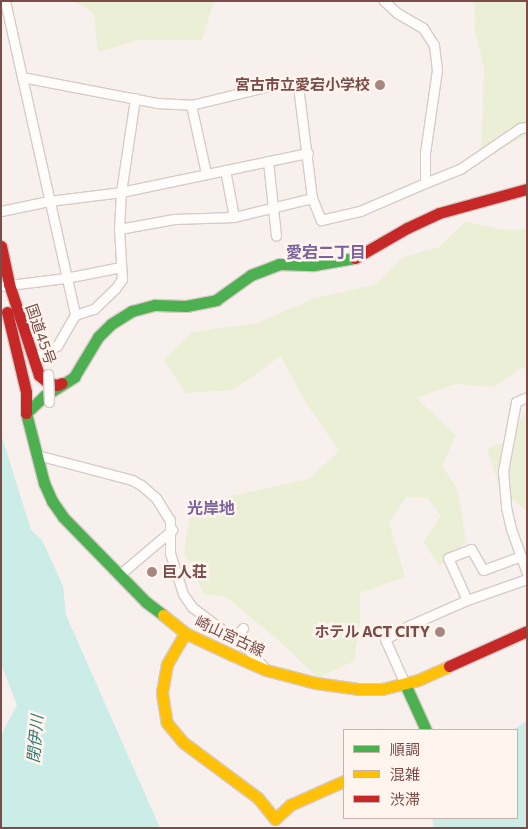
<!DOCTYPE html>
<html>
<head>
<meta charset="utf-8">
<style>
	body { margin:0 }
	#map { position:relative; width:528px; height:829px; overflow:hidden; background:#f8f0ec; font-family:Commissioner,"Noto Sans JP",sans-serif }
	div>[style] { position:absolute }
	.green>* { inset:0; background:#eaefd5 }
	.water>* { inset:0; background:#cbece7 }
	.roads { filter:drop-shadow(1px 0 #d7cbc8) drop-shadow(-1px 0 #d7cbc8) drop-shadow(0 1px #d7cbc8) drop-shadow(0 -1px #d7cbc8) }
	.street>* { height:9px; margin:-4.5px; padding:0 4.5px; transform-origin:4.5px; border-radius:4.5px; background:#fefdfc }
	.fast>* { height:11px; margin:-5.5px; padding:0 5.5px; transform-origin:5.5px; border-radius:5.5px; background:#4caf50 }
	.slow>* { height:11px; margin:-5.5px; padding:0 5.5px; transform-origin:5.5px; border-radius:5.5px; background:#ffc107 }
	.jam>* { height:11px; margin:-5.5px; padding:0 5.5px; transform-origin:5.5px; border-radius:5.5px; background:#c62828 }
	.bridges { filter:drop-shadow(1px 0 #d7cbc8) drop-shadow(-1px 0 #d7cbc8) drop-shadow(0 1px #d7cbc8) drop-shadow(0 -1px #d7cbc8) }
	.street-bridge>* { height:9px; margin:-4.5px; padding:0 4.5px; transform-origin:4.5px; border-radius:4.5px; background:#fefdfc }
	.dots>* { width:14px; height:14px; translate:-50% -50%; box-sizing:border-box; border:2px solid #fff4ee; border-radius:50% }
	span { translate:-50% -50%; white-space:nowrap; text-align:center; line-height:1.15; -webkit-text-stroke:5px #fff4ee; paint-order:stroke }
	.poi-label { font-size:15px; color:#7a4d48; font-weight:700 }
	.right { translate:-100% -50%; text-align:right }
	.left { translate:0 -50%; text-align:left }
	.street-label { font-size:15px; color:#7a4d48 }
	.neighbourhood-label { font-size:16px; color:#7c639e; font-weight:700 }
	.water-label { font-size:16px; color:#377974; font-style:italic }
	.frame { position:absolute; inset:0; border:2px solid #7a4d48; pointer-events:none }
	.legend { position:absolute; left:343px; top:729px; width:175px; height:90px; box-sizing:border-box; background:#fff4ee; border:1px solid #cab1ac; margin:0; padding:6px 9px; list-style:none; font-size:15px; color:#7a4d48 }
	.legend li { display:flex; align-items:center; gap:10px; height:25px }
	.legend b { width:25px; border:1px solid #cab1ac }
</style>
</head>
<body>
<div id="map">
	<div class="green">
		<div style="clip-path:polygon(74px 1px,214px 1px,202px 40px,139px 40px,98px 52px,94px 13px)"></div>
		<div style="clip-path:polygon(474px 1px,527px 1px,527px 135px,481px 159px,484px 67px,475px 31px)"></div>
		<div style="clip-path:polygon(465px 222px,506px 230px,527px 229px,527px 370px,522px 367px,494px 387px,456px 384px,416px 398px,456px 435px,442px 466px,458px 490px,466px 542px,440px 566px,423px 542px,441px 516px,427px 497px,406px 497px,389px 523px,405px 577px,360px 593px,360px 623px,354px 661px,318px 678px,277px 639px,225px 596px,204px 595px,184px 551px,193px 504px,309px 479px,339px 451px,303px 398px,281px 356px,233px 390px,186px 393px,163px 360px,193px 332px,258px 323px,312px 299px,374px 285px,404px 257px,439px 247px)"></div>
		<div style="clip-path:polygon(527px 408px,527px 511px,500px 489px,487px 449px,509px 440px)"></div>
	</div>
	<div class="water">
		<div style="clip-path:polygon(1px 434px,31px 530px,42px 540px,63px 586px,66px 615px,160px 828px,1px 828px,1px 735px,17px 705px,1px 664px)"></div>
		<div style="clip-path:polygon(527px 721px,527px 828px,434px 828px,432px 818px,517px 818px,517px 730px,513px 730px)"></div>
	</div>
	<div class="roads">
		<div class="street">
			<div style="left:5px;top:1px;width:322px;rotate:77.4deg"></div>
			<div style="left:75px;top:315px;width:20px;rotate:-18deg"></div>
			<div style="left:94px;top:309px;width:29px;rotate:-44deg"></div>
			<div style="left:115px;top:289px;width:12px;rotate:-55deg"></div>
			<div style="left:122px;top:279px;width:50px;rotate:-93.4deg"></div>
			<div style="left:119px;top:229px;width:37px;rotate:-87deg"></div>
			<div style="left:121px;top:192px;width:95px;rotate:-81.5deg"></div>
			<div style="left:22px;top:77px;width:137px;rotate:10.9deg"></div>
			<div style="left:157px;top:103px;width:34px;rotate:3deg"></div>
			<div style="left:191px;top:105px;width:89px;rotate:-13.6deg"></div>
			<div style="left:278px;top:84px;width:20px;rotate:6deg"></div>
			<div style="left:298px;top:86px;width:113px;rotate:82.9deg"></div>
			<div style="left:312px;top:198px;width:24px;rotate:68deg"></div>
			<div style="left:321px;top:220px;width:40px;rotate:-13deg"></div>
			<div style="left:360px;top:211px;width:71px;rotate:-23.3deg"></div>
			<div style="left:425px;top:183px;width:30px;rotate:-90deg"></div>
			<div style="left:425px;top:153px;width:84px;rotate:-81.8deg"></div>
			<div style="left:437px;top:70px;width:25px;rotate:-97deg"></div>
			<div style="left:434px;top:45px;width:20px;rotate:-123deg"></div>
			<div style="left:423px;top:28px;width:30px;rotate:-150deg"></div>
			<div style="left:397px;top:13px;width:18px;rotate:-137deg"></div>
			<div style="left:191px;top:105px;width:70px;rotate:77.6deg"></div>
			<div style="left:268px;top:161px;width:75px;rotate:83.9deg"></div>
			<div style="left:425px;top:183px;width:38px;rotate:-22deg"></div>
			<div style="left:460px;top:169px;width:73px;rotate:-34.3deg"></div>
			<div style="left:520px;top:128px;width:7px;rotate:-8deg"></div>
			<div style="left:1px;top:211px;width:49px;rotate:-11.8deg"></div>
			<div style="left:49px;top:201px;width:73px;rotate:-7.1deg"></div>
			<div style="left:121px;top:192px;width:191px;rotate:-11.8deg"></div>
			<div style="left:234px;top:217px;width:80px;rotate:-13.7deg"></div>
			<div style="left:119px;top:229px;width:56px;rotate:-10.3deg"></div>
			<div style="left:174px;top:219px;width:60px;rotate:-1.9deg"></div>
			<div style="left:234px;top:217px;width:48px;rotate:-100.8deg"></div>
			<div style="left:1px;top:286px;width:65px;rotate:-7deg"></div>
			<div style="left:66px;top:278px;width:56px;rotate:-11.3deg"></div>
			<div style="left:32px;top:358px;width:28px;rotate:-26deg"></div>
			<div style="left:57px;top:346px;width:36px;rotate:-60deg"></div>
			<div style="left:527px;top:397px;width:12px;rotate:156deg"></div>
			<div style="left:516px;top:402px;width:70px;rotate:100.7deg"></div>
			<div style="left:503px;top:471px;width:36px;rotate:85deg"></div>
			<div style="left:506px;top:507px;width:23px;rotate:77deg"></div>
			<div style="left:511px;top:529px;width:47px;rotate:70deg"></div>
			<div style="left:37px;top:455px;width:98px;rotate:14.7deg"></div>
			<div style="left:132px;top:480px;width:10px;rotate:29deg"></div>
			<div style="left:141px;top:485px;width:20px;rotate:41deg"></div>
			<div style="left:156px;top:498px;width:26px;rotate:58deg"></div>
			<div style="left:170px;top:520px;width:33px;rotate:90deg"></div>
			<div style="left:170px;top:553px;width:43px;rotate:72.4deg"></div>
			<div style="left:183px;top:594px;width:16px;rotate:55deg"></div>
			<div style="left:192px;top:607px;width:70px;rotate:36.9deg"></div>
			<div style="left:248px;top:649px;width:28px;rotate:49deg"></div>
			<div style="left:119px;top:575px;width:70px;rotate:-40.3deg"></div>
			<div style="left:467px;top:600px;width:46px;rotate:-114.3deg"></div>
			<div style="left:448px;top:558px;width:25px;rotate:-21deg"></div>
			<div style="left:471px;top:549px;width:24px;rotate:60deg"></div>
			<div style="left:483px;top:570px;width:40px;rotate:-20.2deg"></div>
			<div style="left:235px;top:637px;width:12px;rotate:-48deg"></div>
			<div style="left:405px;top:684px;width:49px;rotate:-114deg"></div>
			<div style="left:385px;top:639px;width:29px;rotate:-29deg"></div>
			<div style="left:410px;top:625px;width:62px;rotate:-23.7deg"></div>
			<div style="left:467px;top:600px;width:64px;rotate:-19.3deg"></div>
		</div>
		<div class="fast">
			<div style="left:26px;top:413px;width:72px;rotate:75.6deg"></div>
			<div style="left:44px;top:483px;width:20px;rotate:66deg"></div>
			<div style="left:52px;top:501px;width:19px;rotate:55deg"></div>
			<div style="left:63px;top:517px;width:119px;rotate:45.7deg"></div>
			<div style="left:146px;top:602px;width:21px;rotate:37deg"></div>
			<div style="left:26px;top:413px;width:25px;rotate:-43deg"></div>
			<div style="left:44px;top:396px;width:36px;rotate:-32deg"></div>
			<div style="left:74px;top:377px;width:47px;rotate:-59deg"></div>
			<div style="left:98px;top:337px;width:18px;rotate:-45deg"></div>
			<div style="left:111px;top:324px;width:25px;rotate:-32deg"></div>
			<div style="left:132px;top:311px;width:24px;rotate:-15deg"></div>
			<div style="left:155px;top:305px;width:31px;rotate:2deg"></div>
			<div style="left:186px;top:306px;width:31px;rotate:-11deg"></div>
			<div style="left:216px;top:300px;width:43px;rotate:-35.5deg"></div>
			<div style="left:251px;top:275px;width:30px;rotate:-21deg"></div>
			<div style="left:279px;top:264px;width:35px;rotate:2deg"></div>
			<div style="left:314px;top:265px;width:42px;rotate:-9.7deg"></div>
			<div style="left:405px;top:684px;width:51px;rotate:65.5deg"></div>
		</div>
		<div class="slow">
			<div style="left:163px;top:615px;width:28px;rotate:39deg"></div>
			<div style="left:185px;top:633px;width:52px;rotate:25.1deg"></div>
			<div style="left:232px;top:655px;width:37px;rotate:24deg"></div>
			<div style="left:266px;top:670px;width:52px;rotate:14.6deg"></div>
			<div style="left:316px;top:683px;width:42px;rotate:8.1deg"></div>
			<div style="left:358px;top:689px;width:24px"></div>
			<div style="left:382px;top:689px;width:37px;rotate:-14deg"></div>
			<div style="left:418px;top:680px;width:34px;rotate:-24deg"></div>
			<div style="left:185px;top:633px;width:36px;rotate:120deg"></div>
			<div style="left:167px;top:664px;width:29px;rotate:100deg"></div>
			<div style="left:162px;top:693px;width:30px;rotate:81deg"></div>
			<div style="left:167px;top:723px;width:26px;rotate:50deg"></div>
			<div style="left:184px;top:743px;width:92px;rotate:36.6deg"></div>
			<div style="left:258px;top:798px;width:27px;rotate:51deg"></div>
			<div style="left:275px;top:819px;width:21px;rotate:-43deg"></div>
			<div style="left:290px;top:805px;width:59px;rotate:-24deg"></div>
		</div>
		<div class="jam">
			<div style="left:1px;top:246px;width:39px;rotate:78deg"></div>
			<div style="left:9px;top:284px;width:96px;rotate:71.8deg"></div>
			<div style="left:39px;top:375px;width:11px;rotate:41deg"></div>
			<div style="left:47px;top:382px;width:10px;rotate:17deg"></div>
			<div style="left:57px;top:385px;width:5px;rotate:-22deg"></div>
			<div style="left:355px;top:258px;width:60px;rotate:-30deg"></div>
			<div style="left:407px;top:228px;width:35px;rotate:-25deg"></div>
			<div style="left:439px;top:213px;width:91px;rotate:-15.3deg"></div>
			<div style="left:7px;top:312px;width:82px;rotate:76.6deg"></div>
			<div style="left:26px;top:392px;width:21px;rotate:90deg"></div>
			<div style="left:449px;top:666px;width:85px;rotate:-24.2deg"></div>
		</div>
	</div>
	<div class="bridges">
		<div class="street-bridge">
			<div style="left:48px;top:374px;width:28px;rotate:88deg"></div>
		</div>
	</div>
	<div class="dots">
		<div style="left:380px;top:85px;background:#a68681"></div>
		<div style="left:152px;top:572px;background:#a68681"></div>
		<div style="left:440px;top:632px;background:#a68681"></div>
	</div>
	<div class="poi-label">
		<span class="right" style="left:370px;top:85px">宮古市立愛宕小学校</span>
		<span class="left" style="left:162px;top:572px">巨人荘</span>
		<span class="right" style="left:430px;top:632px">ホテル ACT CITY</span>
	</div>
	<div class="street-label">
		<span style="left:41px;top:334px;rotate:71deg">国道45号</span>
		<span style="left:230px;top:636px;rotate:25deg">崎山宮古線</span>
	</div>
	<div class="neighbourhood-label">
		<span style="left:326px;top:252px">愛宕二丁目</span>
		<span style="left:211px;top:508px">光岸地</span>
	</div>
	<div class="water-label">
		<span style="left:35px;top:739px;rotate:-85deg">閉伊川</span>
	</div>
	<div class="frame"></div>
	<ul class="legend">
	<li><b style="height:6px;background:#4caf50"></b>順調</li>
	<li><b style="height:6px;background:#ffc107"></b>混雑</li>
	<li><b style="height:6px;background:#c62828"></b>渋滞</li>
	</ul>
</div>
</body>
</html>
